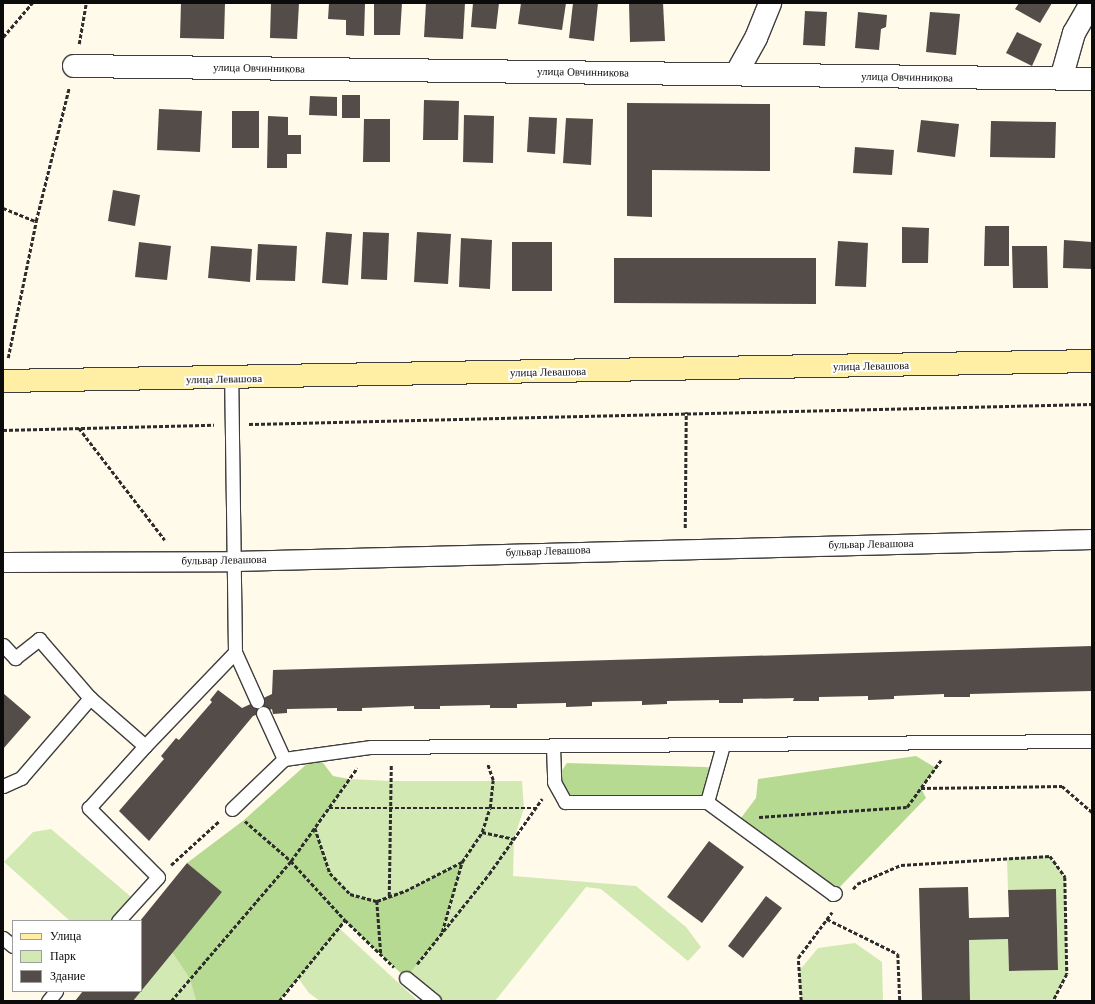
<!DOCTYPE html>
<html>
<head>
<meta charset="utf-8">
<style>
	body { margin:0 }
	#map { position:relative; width:1095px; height:1004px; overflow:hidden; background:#fffaea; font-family:"Times New Roman",serif }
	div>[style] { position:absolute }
	.green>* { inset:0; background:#d3e9b4 }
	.forest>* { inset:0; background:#b7da93 }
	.building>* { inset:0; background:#544c48 }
	.path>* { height:2.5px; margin-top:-1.25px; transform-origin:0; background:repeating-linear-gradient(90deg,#2d2d2d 0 4px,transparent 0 6px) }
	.roads { filter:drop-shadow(1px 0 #3e3e3e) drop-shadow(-1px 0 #3e3e3e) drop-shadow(0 1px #3e3e3e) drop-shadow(0 -1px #3e3e3e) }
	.service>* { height:13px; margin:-6.5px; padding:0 6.5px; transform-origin:6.5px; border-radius:6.5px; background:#fff }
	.pedestrian>* { height:19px; margin:-9.5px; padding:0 9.5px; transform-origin:9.5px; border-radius:9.5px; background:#fff }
	.minor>* { height:22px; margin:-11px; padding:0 11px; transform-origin:11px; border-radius:11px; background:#fff }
	.secondary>* { height:22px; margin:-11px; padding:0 11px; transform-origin:11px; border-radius:11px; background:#ffefa5 }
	span { translate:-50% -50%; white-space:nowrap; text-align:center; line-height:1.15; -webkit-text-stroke:4px #fff; paint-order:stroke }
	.street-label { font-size:11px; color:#0b0b0b }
	.frame { position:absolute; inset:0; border:4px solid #0b0b0b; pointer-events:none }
	.legend { position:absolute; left:12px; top:920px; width:130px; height:72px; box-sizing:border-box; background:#fff; border:1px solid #9d9d9d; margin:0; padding:5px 7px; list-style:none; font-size:12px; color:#0b0b0b }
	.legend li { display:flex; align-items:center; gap:8px; height:20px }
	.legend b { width:20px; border:1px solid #9d9d9d }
</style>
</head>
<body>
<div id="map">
	<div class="green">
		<div style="clip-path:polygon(349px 779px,391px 781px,522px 781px,524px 808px,514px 839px,513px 876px,636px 886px,686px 927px,701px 947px,688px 961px,601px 889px,586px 887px,495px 1001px,434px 1001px,406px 978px,462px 862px,405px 891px,377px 901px,350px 894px,330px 873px,315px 828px)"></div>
		<div style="clip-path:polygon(51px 829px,136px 901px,118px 921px,70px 921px,4px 862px,33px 832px)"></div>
		<div style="clip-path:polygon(1050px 856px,1065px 877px,1067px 974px,1053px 1001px,970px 1001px,969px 940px,1008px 939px,1009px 971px,1058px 970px,1056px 889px,1008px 890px,1007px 858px)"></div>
		<div style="clip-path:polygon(339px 928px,418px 1001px,320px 1001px,309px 993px,298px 978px)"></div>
		<div style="clip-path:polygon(855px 943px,882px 962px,883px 1001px,801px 1001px,799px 971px,818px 948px)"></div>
		<div style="clip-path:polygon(172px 952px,190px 979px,196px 1001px,133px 1001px)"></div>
	</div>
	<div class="forest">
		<div style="clip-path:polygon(317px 755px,333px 776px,349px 779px,315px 828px,330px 873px,350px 894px,377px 901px,405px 891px,462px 862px,441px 934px,406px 978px,345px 921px,279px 1001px,196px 1001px,190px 979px,172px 952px,222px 892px,187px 863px,244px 820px)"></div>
		<div style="clip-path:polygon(916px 756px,936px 768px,921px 788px,926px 798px,833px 894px,730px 819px,741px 818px,756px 798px,758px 779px)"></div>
		<div style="clip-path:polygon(567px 763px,704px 767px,716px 768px,707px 802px,565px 802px,554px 782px)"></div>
	</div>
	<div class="building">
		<div style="clip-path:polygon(181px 3px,225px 3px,224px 39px,180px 38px)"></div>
		<div style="clip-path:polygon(271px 3px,299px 3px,297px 39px,270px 38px)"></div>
		<div style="clip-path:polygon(329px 3px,365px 4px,364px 36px,346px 35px,346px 20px,328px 19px)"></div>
		<div style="clip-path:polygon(374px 3px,402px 3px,400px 35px,374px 35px)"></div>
		<div style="clip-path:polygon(426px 3px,465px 3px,463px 39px,424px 37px)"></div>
		<div style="clip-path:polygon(473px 3px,499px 3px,496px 29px,471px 27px)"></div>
		<div style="clip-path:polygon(521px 3px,566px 3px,562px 30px,518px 24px)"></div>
		<div style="clip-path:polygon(573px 3px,598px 3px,594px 41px,569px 38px)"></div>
		<div style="clip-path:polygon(629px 3px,663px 3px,665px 41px,630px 42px)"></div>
		<div style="clip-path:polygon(1019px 3px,1052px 3px,1040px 23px,1015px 9px)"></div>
		<div style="clip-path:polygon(805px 11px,827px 12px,825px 46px,803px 45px)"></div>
		<div style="clip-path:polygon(858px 12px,887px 15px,886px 27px,881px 29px,879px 50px,855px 48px)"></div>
		<div style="clip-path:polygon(930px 12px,960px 14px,956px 55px,926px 52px)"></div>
		<div style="clip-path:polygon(1017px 32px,1042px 44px,1032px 66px,1006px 53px)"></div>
		<div style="clip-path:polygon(342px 95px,360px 95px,360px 118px,342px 118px)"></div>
		<div style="clip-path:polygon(310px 96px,337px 97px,337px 116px,309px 115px)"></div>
		<div style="clip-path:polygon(424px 100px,459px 101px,458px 140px,423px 140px)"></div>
		<div style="clip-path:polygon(627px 103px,770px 104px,770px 171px,652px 170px,652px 217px,627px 216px)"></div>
		<div style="clip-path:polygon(159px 109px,202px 111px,200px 152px,157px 150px)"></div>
		<div style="clip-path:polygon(232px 111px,259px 111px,259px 148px,232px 148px)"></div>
		<div style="clip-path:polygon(464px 115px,494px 116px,493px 163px,463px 162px)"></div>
		<div style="clip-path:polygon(268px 116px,288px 117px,288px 135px,301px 135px,301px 154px,287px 154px,287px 168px,267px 168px)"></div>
		<div style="clip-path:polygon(529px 117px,557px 118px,555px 154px,527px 152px)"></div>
		<div style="clip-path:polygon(566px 118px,593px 119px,591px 165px,563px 163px)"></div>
		<div style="clip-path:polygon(364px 119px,390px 119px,390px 162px,363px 162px)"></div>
		<div style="clip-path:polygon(921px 120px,959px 124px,955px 157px,917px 152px)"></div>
		<div style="clip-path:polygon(991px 121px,1056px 122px,1055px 158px,990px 157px)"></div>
		<div style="clip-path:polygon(855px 147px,894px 150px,892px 175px,853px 173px)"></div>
		<div style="clip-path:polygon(113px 190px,140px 195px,135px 226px,108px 221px)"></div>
		<div style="clip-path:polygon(985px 226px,1009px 226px,1009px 266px,984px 266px)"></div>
		<div style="clip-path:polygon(902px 227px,929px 228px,928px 263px,902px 263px)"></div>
		<div style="clip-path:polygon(326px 232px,352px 234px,348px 285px,322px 283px)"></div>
		<div style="clip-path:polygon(363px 232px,389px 233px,387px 280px,361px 279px)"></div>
		<div style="clip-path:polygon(417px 232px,451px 234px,448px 284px,414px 282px)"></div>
		<div style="clip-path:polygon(461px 238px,492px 240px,490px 289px,459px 287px)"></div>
		<div style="clip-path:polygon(1064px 240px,1092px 242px,1092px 269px,1063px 268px)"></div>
		<div style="clip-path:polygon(838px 241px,868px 243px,866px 287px,835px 286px)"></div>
		<div style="clip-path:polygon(139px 242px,171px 246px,167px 280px,135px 277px)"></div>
		<div style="clip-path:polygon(512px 242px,552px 242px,552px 291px,512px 291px)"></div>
		<div style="clip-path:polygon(258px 244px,297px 246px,295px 281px,256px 280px)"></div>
		<div style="clip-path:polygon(211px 246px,252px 249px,250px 282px,208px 278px)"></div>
		<div style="clip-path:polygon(1012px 246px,1047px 246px,1048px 288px,1013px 288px)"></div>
		<div style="clip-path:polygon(614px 258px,816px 258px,816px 304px,614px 303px)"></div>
		<div style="clip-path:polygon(1092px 646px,1092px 691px,970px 694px,970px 697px,944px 697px,944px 694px,894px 696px,894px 699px,868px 700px,868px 696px,819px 697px,819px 701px,793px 701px,794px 698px,743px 699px,743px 703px,719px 703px,719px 700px,667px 701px,667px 704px,642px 705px,642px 701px,592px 702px,592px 706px,566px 707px,566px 703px,517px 704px,517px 708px,490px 708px,490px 705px,440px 706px,440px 709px,414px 709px,414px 706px,362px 708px,362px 711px,337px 711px,337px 708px,287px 709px,287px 713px,273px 714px,272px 709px,253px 716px,149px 841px,119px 811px,164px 759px,161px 756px,176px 738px,179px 740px,212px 702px,210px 700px,218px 690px,242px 708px,272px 694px,273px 670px)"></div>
		<div style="clip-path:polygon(3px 693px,31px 717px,3px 749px)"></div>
		<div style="clip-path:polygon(709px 841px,744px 867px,702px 923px,667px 897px)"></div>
		<div style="clip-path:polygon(187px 863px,222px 892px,133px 1001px,75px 1001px,83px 991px,141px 991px,140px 921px)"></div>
		<div style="clip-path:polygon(968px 887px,969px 918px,1009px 917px,1008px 890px,1056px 889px,1058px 970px,1009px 971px,1008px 939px,969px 940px,970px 1001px,922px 1001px,919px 888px)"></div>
		<div style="clip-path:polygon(766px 896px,782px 908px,743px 958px,728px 946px)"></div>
	</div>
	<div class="path">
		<div style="left:3px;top:37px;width:45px;rotate:-49.5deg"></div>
		<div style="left:79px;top:44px;width:42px;rotate:-80.3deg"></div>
		<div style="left:3px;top:208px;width:35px;rotate:22deg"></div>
		<div style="left:8px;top:358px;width:140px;rotate:-78.4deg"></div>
		<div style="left:36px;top:221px;width:137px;rotate:-76.1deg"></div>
		<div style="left:249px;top:424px;width:843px;rotate:-1.36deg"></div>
		<div style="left:79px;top:428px;width:141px;rotate:52.5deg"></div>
		<div style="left:3px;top:430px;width:211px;rotate:-1.4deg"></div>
		<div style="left:685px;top:528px;width:116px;rotate:-89.5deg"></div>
		<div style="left:921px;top:788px;width:141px;rotate:-0.8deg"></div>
		<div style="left:1062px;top:786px;width:40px;rotate:41deg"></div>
		<div style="left:329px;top:808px;width:207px"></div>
		<div style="left:759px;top:817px;width:148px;rotate:-3.9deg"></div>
		<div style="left:907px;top:807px;width:58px;rotate:-54.1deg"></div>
		<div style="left:245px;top:821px;width:61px;rotate:41deg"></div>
		<div style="left:291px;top:861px;width:80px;rotate:47.5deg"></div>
		<div style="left:345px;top:920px;width:68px;rotate:43.8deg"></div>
		<div style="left:315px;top:828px;width:47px;rotate:71.6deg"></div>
		<div style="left:330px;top:873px;width:29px;rotate:46deg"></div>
		<div style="left:350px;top:894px;width:28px;rotate:15deg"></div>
		<div style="left:377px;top:901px;width:30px;rotate:-20deg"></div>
		<div style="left:405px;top:891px;width:64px;rotate:-27deg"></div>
		<div style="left:462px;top:862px;width:36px;rotate:-56deg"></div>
		<div style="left:482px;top:832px;width:25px;rotate:-72deg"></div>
		<div style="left:490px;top:808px;width:28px;rotate:-84deg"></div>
		<div style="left:493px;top:780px;width:18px;rotate:-109deg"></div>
		<div style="left:482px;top:832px;width:33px;rotate:12deg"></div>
		<div style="left:171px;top:865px;width:65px;rotate:-42.5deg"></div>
		<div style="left:853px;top:889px;width:6px;rotate:-51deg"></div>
		<div style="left:857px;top:884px;width:48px;rotate:-23.4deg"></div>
		<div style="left:901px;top:865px;width:149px;rotate:-3.5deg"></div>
		<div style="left:1050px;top:856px;width:26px;rotate:54deg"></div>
		<div style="left:1065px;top:877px;width:97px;rotate:88.8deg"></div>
		<div style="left:1067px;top:974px;width:30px;rotate:117deg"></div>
		<div style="left:389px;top:896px;width:131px;rotate:-89.1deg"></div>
		<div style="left:377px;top:901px;width:53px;rotate:85.7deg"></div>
		<div style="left:827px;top:919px;width:79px;rotate:26.2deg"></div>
		<div style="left:898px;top:954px;width:47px;rotate:87.6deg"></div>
		<div style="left:442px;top:932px;width:73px;rotate:-74.1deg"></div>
		<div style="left:417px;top:964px;width:115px;rotate:-51.3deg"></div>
		<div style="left:489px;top:874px;width:92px;rotate:-54.8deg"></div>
		<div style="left:171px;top:1001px;width:184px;rotate:-49.4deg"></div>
		<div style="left:291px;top:861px;width:114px;rotate:-54.6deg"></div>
		<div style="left:279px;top:1001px;width:104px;rotate:-50.8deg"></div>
		<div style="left:801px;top:1001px;width:43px;rotate:-94deg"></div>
		<div style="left:798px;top:958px;width:57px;rotate:-53.5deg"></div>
	</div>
	<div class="roads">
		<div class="service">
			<div style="left:3px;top:645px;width:18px;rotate:47deg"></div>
			<div style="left:15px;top:658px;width:31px;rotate:-38deg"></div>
			<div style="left:39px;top:639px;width:78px;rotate:49.2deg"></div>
			<div style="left:90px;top:698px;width:73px;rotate:41.1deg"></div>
			<div style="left:145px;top:746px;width:130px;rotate:-46.2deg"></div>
			<div style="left:235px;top:652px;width:273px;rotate:-90.8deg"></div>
			<div style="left:235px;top:652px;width:54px;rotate:65.8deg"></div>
			<div style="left:263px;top:713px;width:51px;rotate:65.5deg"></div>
			<div style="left:723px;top:745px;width:59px;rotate:105.7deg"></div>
			<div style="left:707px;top:802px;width:156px;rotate:36.1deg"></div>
			<div style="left:833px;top:894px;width:2px;rotate:-27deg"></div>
			<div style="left:553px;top:746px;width:36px;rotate:88deg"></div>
			<div style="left:554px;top:782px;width:23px;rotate:61deg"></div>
			<div style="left:565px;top:802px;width:142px"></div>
			<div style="left:3px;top:786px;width:20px;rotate:-24deg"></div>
			<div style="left:21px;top:778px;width:106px;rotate:-49.2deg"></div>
			<div style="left:232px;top:809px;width:72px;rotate:-43.9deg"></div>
			<div style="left:284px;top:759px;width:88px;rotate:-7.9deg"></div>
			<div style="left:371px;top:747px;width:721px;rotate:-0.48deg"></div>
			<div style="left:118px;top:921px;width:59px;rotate:-47.7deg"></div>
			<div style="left:158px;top:877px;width:98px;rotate:-135deg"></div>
			<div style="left:89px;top:808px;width:84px;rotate:-47.9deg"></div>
			<div style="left:3px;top:938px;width:13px;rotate:39deg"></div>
			<div style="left:406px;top:978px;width:36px;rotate:39deg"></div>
			<div style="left:48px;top:1001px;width:13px;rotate:-51deg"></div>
		</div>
		<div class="pedestrian">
			<div style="left:3px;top:562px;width:231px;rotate:-0.2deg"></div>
			<div style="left:234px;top:561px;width:858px;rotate:-1.47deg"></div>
		</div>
		<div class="minor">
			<div style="left:74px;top:66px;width:1018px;rotate:0.73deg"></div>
			<div style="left:736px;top:74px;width:41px;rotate:-60.9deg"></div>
			<div style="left:756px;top:38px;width:38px;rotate:-68deg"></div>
			<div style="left:1061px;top:79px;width:48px;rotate:-74.2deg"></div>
			<div style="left:1074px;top:33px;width:34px;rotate:-60deg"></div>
		</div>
		<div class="secondary">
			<div style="left:3px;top:381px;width:1089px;rotate:-1.05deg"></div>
		</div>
	</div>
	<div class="street-label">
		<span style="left:259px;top:68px;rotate:1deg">улица Овчинникова</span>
		<span style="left:583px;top:72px;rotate:1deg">улица Овчинникова</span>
		<span style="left:907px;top:77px;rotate:1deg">улица Овчинникова</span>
		<span style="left:871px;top:366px;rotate:-1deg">улица Левашова</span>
		<span style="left:548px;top:372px;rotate:-1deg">улица Левашова</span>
		<span style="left:224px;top:379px;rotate:-1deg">улица Левашова</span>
		<span style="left:871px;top:544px;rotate:-1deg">бульвар Левашова</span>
		<span style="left:548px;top:551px;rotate:-2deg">бульвар Левашова</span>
		<span style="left:224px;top:560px;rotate:-1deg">бульвар Левашова</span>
	</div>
	<div class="frame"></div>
	<ul class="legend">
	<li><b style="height:5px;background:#ffefa5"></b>Улица</li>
	<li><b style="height:11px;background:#d3e9b4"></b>Парк</li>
	<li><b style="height:11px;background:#544c48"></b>Здание</li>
	</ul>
</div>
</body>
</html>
